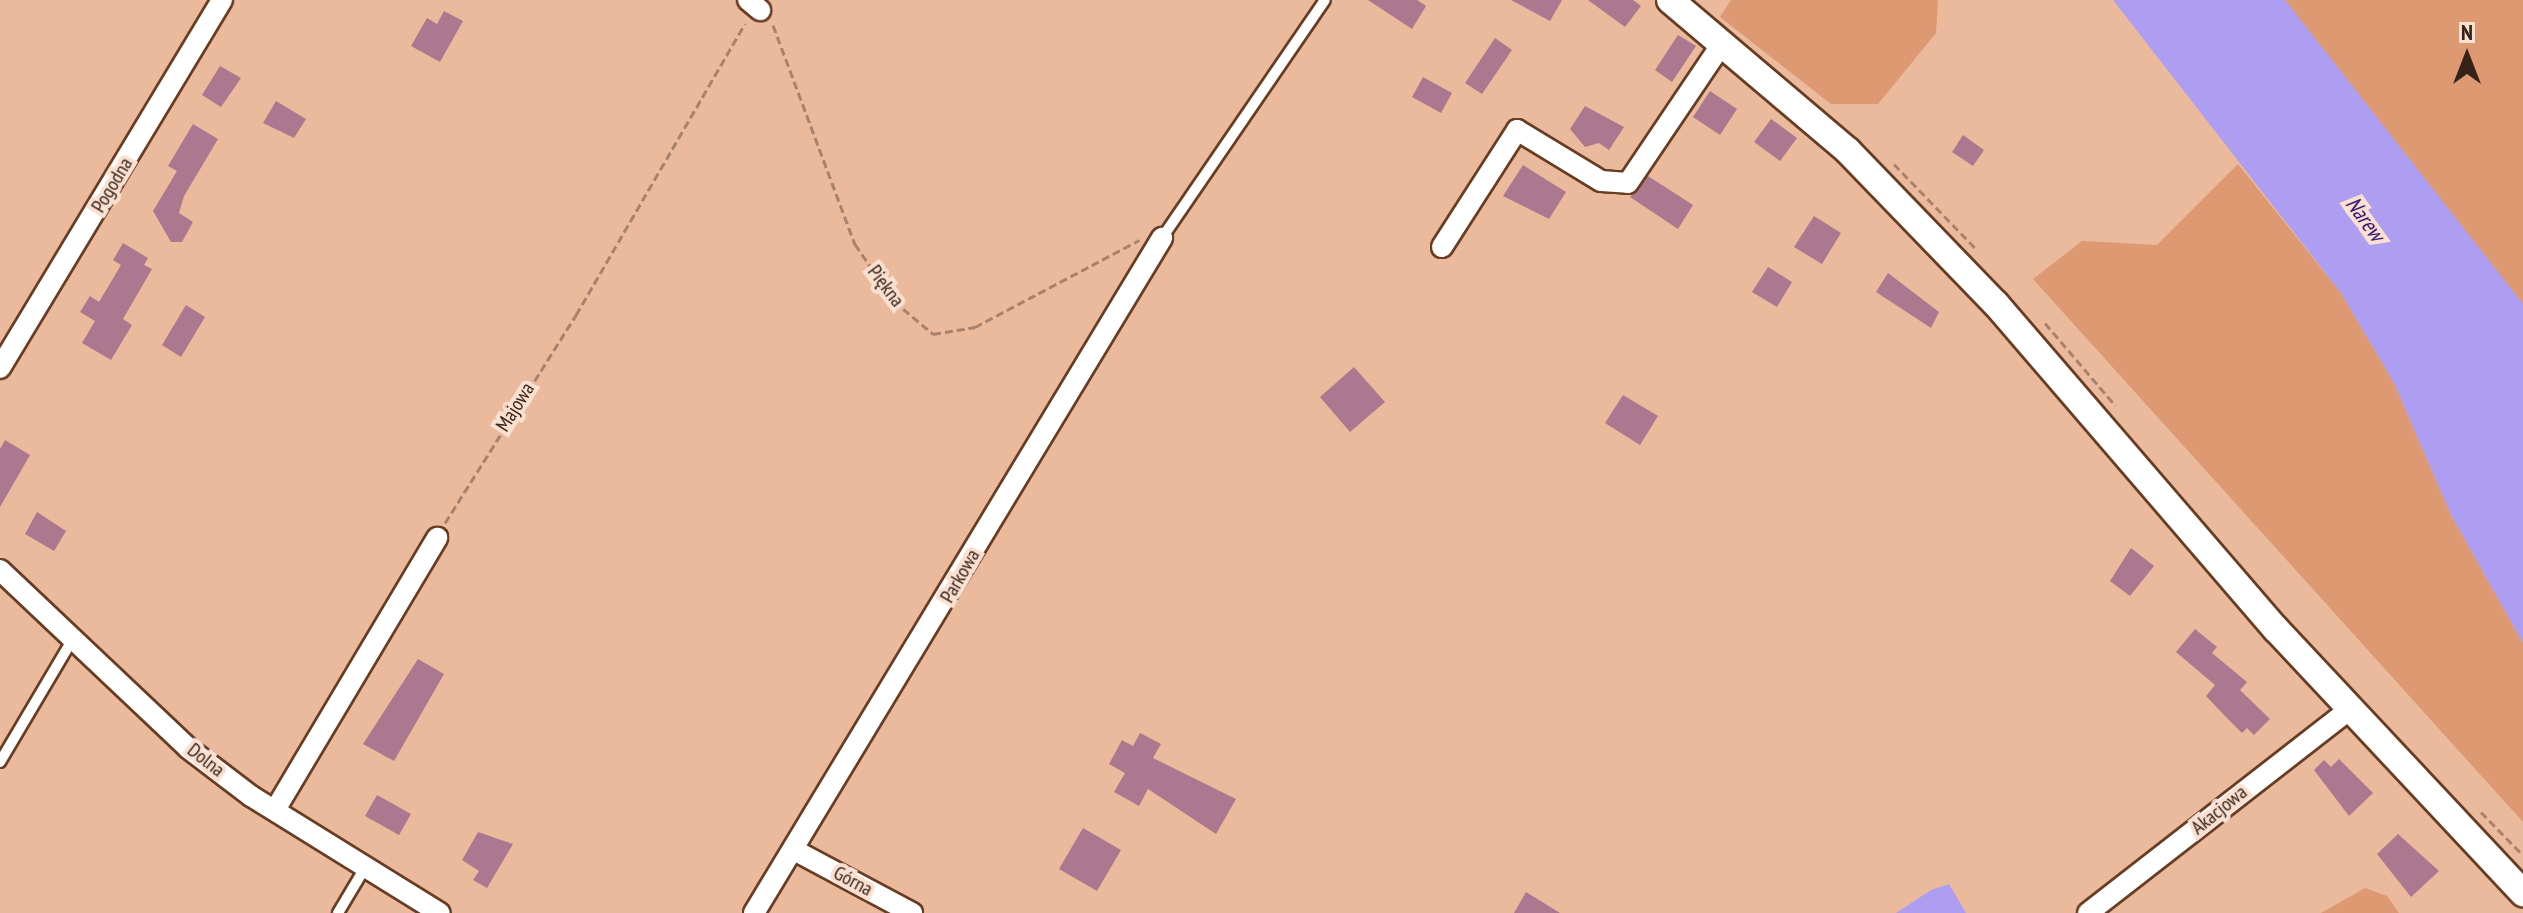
<!DOCTYPE html>
<html>
<head>
<meta charset="utf-8">
<style>
	body { margin:0 }
	#map { position:relative; width:2523px; height:913px; overflow:hidden; background:#ebb99c; font-family:"PT Sans Narrow",sans-serif }
	div>[style] { position:absolute }
	.green>* { inset:0; background:#dc9972 }
	.water>* { inset:0; background:#ad9ef2 }
	.building>* { inset:0; background:#ac788f }
	.path>* { height:3px; margin-top:-1.5px; transform-origin:0; background:repeating-linear-gradient(90deg,#a9826c 0 8px,transparent 0 12px) }
	.roads { filter:drop-shadow(2px 0 #673d23) drop-shadow(-2px 0 #673d23) drop-shadow(0 2px #673d23) drop-shadow(0 -2px #673d23) }
	.service>* { height:10px; margin:-5px; padding:0 5px; transform-origin:5px; border-radius:5px; background:#fff }
	.minor>* { height:20px; margin:-10px; padding:0 10px; transform-origin:10px; border-radius:10px; background:#fff }
	.tertiary>* { height:26px; margin:-13px; padding:0 13px; transform-origin:13px; border-radius:13px; background:#fff }
	span { translate:-50% -50%; white-space:nowrap; text-align:center; line-height:1.15; -webkit-text-stroke:8px #fae0d1; paint-order:stroke }
	.street-label { font-size:20px; color:#362318 }
	.water-label { font-size:22px; color:#351672; font-style:italic }
	.north { position:absolute; left:2427px; top:16px; width:80px; height:80px; -webkit-text-stroke:6px #fae0d1; paint-order:stroke; rotate:0deg; font-size:22px; font-weight:700; line-height:32px; text-align:center; color:#362318 }
	.north::after { content:''; display:block; margin:auto; width:28px; height:36px; background:#362318; clip-path:polygon(50% 0,100% 100%,50% 72%,0 100%) }
</style>
</head>
<body>
<div id="map">
	<div class="green">
		<div style="clip-path:polygon(1731px 0,1938px 0,1936px 33px,1878px 104px,1831px 104px,1720px 17px)"></div>
		<div style="clip-path:polygon(2202px 0,2523px 0,2523px 457px)"></div>
		<div style="clip-path:polygon(2238px 164px,2341px 293px,2394px 383px,2451px 515px,2523px 643px,2523px 822px,2033px 279px,2082px 241px,2157px 245px)"></div>
		<div style="clip-path:polygon(2365px 888px,2387px 896px,2399px 913px,2321px 913px)"></div>
	</div>
	<div class="water">
		<div style="clip-path:polygon(2113px 0,2285px 0,2523px 304px,2523px 643px,2451px 515px,2394px 383px,2341px 293px)"></div>
		<div style="clip-path:polygon(1949px 884px,1966px 913px,1896px 913px,1931px 890px)"></div>
	</div>
	<div class="building">
		<div style="clip-path:polygon(1368px 0,1417px 0,1426px 6px,1412px 29px)"></div>
		<div style="clip-path:polygon(1511px 0,1562px 0,1550px 21px)"></div>
		<div style="clip-path:polygon(1588px 0,1633px 0,1641px 6px,1625px 27px)"></div>
		<div style="clip-path:polygon(444px 11px,463px 21px,440px 62px,411px 46px,427px 18px,437px 24px)"></div>
		<div style="clip-path:polygon(1678px 35px,1696px 46px,1672px 82px,1655px 70px)"></div>
		<div style="clip-path:polygon(1495px 38px,1512px 50px,1482px 94px,1465px 83px)"></div>
		<div style="clip-path:polygon(220px 66px,241px 78px,221px 107px,202px 95px)"></div>
		<div style="clip-path:polygon(1423px 77px,1452px 93px,1441px 113px,1412px 97px)"></div>
		<div style="clip-path:polygon(1710px 91px,1737px 109px,1720px 135px,1693px 117px)"></div>
		<div style="clip-path:polygon(276px 101px,306px 119px,294px 138px,263px 123px)"></div>
		<div style="clip-path:polygon(1585px 106px,1624px 127px,1609px 150px,1599px 143px,1585px 147px,1570px 129px)"></div>
		<div style="clip-path:polygon(1771px 119px,1797px 138px,1780px 161px,1754px 142px)"></div>
		<div style="clip-path:polygon(193px 124px,218px 139px,184px 196px,179px 213px,193px 222px,182px 242px,171px 242px,153px 211px,177px 171px,168px 166px)"></div>
		<div style="clip-path:polygon(1963px 135px,1984px 150px,1973px 166px,1952px 152px)"></div>
		<div style="clip-path:polygon(1523px 165px,1566px 192px,1549px 219px,1503px 196px)"></div>
		<div style="clip-path:polygon(1648px 176px,1693px 205px,1678px 229px,1630px 197px)"></div>
		<div style="clip-path:polygon(1814px 216px,1841px 233px,1822px 264px,1794px 247px)"></div>
		<div style="clip-path:polygon(123px 243px,148px 258px,144px 265px,152px 269px,123px 319px,132px 325px,111px 360px,82px 343px,95px 321px,80px 312px,90px 296px,99px 302px,121px 265px,113px 260px)"></div>
		<div style="clip-path:polygon(1768px 267px,1792px 282px,1777px 307px,1752px 292px)"></div>
		<div style="clip-path:polygon(1888px 273px,1939px 312px,1931px 328px,1876px 292px)"></div>
		<div style="clip-path:polygon(186px 305px,205px 317px,181px 357px,162px 345px)"></div>
		<div style="clip-path:polygon(1354px 367px,1385px 402px,1350px 432px,1320px 397px)"></div>
		<div style="clip-path:polygon(1623px 395px,1658px 416px,1640px 445px,1605px 423px)"></div>
		<div style="clip-path:polygon(5px 440px,30px 455px,0 507px,0 449px)"></div>
		<div style="clip-path:polygon(37px 512px,66px 531px,54px 551px,25px 534px)"></div>
		<div style="clip-path:polygon(2131px 548px,2154px 566px,2130px 596px,2110px 581px)"></div>
		<div style="clip-path:polygon(2195px 629px,2217px 647px,2212px 653px,2247px 682px,2240px 690px,2270px 719px,2254px 735px,2247px 728px,2242px 733px,2226px 717px,2206px 696px,2215px 685px,2176px 652px)"></div>
		<div style="clip-path:polygon(418px 659px,444px 674px,394px 761px,363px 744px)"></div>
		<div style="clip-path:polygon(1140px 733px,1161px 744px,1153px 758px,1236px 799px,1216px 834px,1148px 789px,1139px 806px,1114px 792px,1125px 773px,1109px 764px,1122px 740px,1133px 746px)"></div>
		<div style="clip-path:polygon(2339px 759px,2373px 793px,2349px 816px,2314px 770px,2324px 760px,2331px 767px)"></div>
		<div style="clip-path:polygon(377px 795px,411px 814px,399px 835px,365px 816px)"></div>
		<div style="clip-path:polygon(1083px 828px,1121px 850px,1097px 891px,1059px 869px)"></div>
		<div style="clip-path:polygon(478px 832px,513px 844px,487px 888px,473px 880px,479px 871px,462px 860px)"></div>
		<div style="clip-path:polygon(2398px 834px,2439px 871px,2411px 897px,2377px 854px)"></div>
		<div style="clip-path:polygon(1526px 892px,1560px 913px,1514px 913px)"></div>
	</div>
	<div class="path">
		<div style="left:773px;top:25px;width:234px;rotate:69.5deg"></div>
		<div style="left:855px;top:244px;width:69px;rotate:55.6deg"></div>
		<div style="left:894px;top:301px;width:51px;rotate:40.2deg"></div>
		<div style="left:933px;top:334px;width:43px;rotate:-9.5deg"></div>
		<div style="left:975px;top:327px;width:186px;rotate:-27.9deg"></div>
		<div style="left:1894px;top:164px;width:120px;rotate:46deg"></div>
		<div style="left:2045px;top:323px;width:108px;rotate:49.5deg"></div>
		<div style="left:445px;top:523px;width:246px;rotate:-57.8deg"></div>
		<div style="left:576px;top:315px;width:337px;rotate:-59.9deg"></div>
		<div style="left:2481px;top:812px;width:60px;rotate:45.7deg"></div>
	</div>
	<div class="roads">
		<div class="service">
			<div style="left:1162px;top:238px;width:288px;rotate:-55.6deg"></div>
			<div style="left:0;top:762px;width:145px;rotate:-59.4deg"></div>
			<div style="left:338px;top:913px;width:55px;rotate:-59.2deg"></div>
		</div>
		<div class="minor">
			<div style="left:748px;top:0;width:16px;rotate:40deg"></div>
			<div style="left:1442px;top:247px;width:139px;rotate:-57.3deg"></div>
			<div style="left:1517px;top:130px;width:98px;rotate:31.3deg"></div>
			<div style="left:1601px;top:181px;width:27px;rotate:4deg"></div>
			<div style="left:1628px;top:183px;width:170px;rotate:-56deg"></div>
			<div style="left:0;top:368px;width:430px;rotate:-58.9deg"></div>
			<div style="left:0;top:570px;width:259px;rotate:43.4deg"></div>
			<div style="left:188px;top:748px;width:79px;rotate:37.3deg"></div>
			<div style="left:251px;top:796px;width:222px;rotate:31.8deg"></div>
			<div style="left:275px;top:810px;width:317px;rotate:-59.2deg"></div>
			<div style="left:794px;top:850px;width:134px;rotate:28.1deg"></div>
			<div style="left:754px;top:913px;width:789px;rotate:-58.85deg"></div>
			<div style="left:2088px;top:913px;width:333px;rotate:-37.9deg"></div>
		</div>
		<div class="tertiary">
			<div style="left:1670px;top:0;width:233px;rotate:40.3deg"></div>
			<div style="left:1848px;top:151px;width:213px;rotate:46deg"></div>
			<div style="left:1996px;top:304px;width:429px;rotate:49.3deg"></div>
			<div style="left:2276px;top:629px;width:362px;rotate:46.9deg"></div>
		</div>
	</div>
	<div class="street-label">
		<span style="left:112px;top:185px;rotate:-59deg">Pogodna</span>
		<span style="left:886px;top:286px;rotate:53deg">Piękna</span>
		<span style="left:515px;top:407px;rotate:-58deg">Majowa</span>
		<span style="left:960px;top:576px;rotate:-60deg">Parkowa</span>
		<span style="left:206px;top:760px;rotate:38deg">Dolna</span>
		<span style="left:2219px;top:810px;rotate:-39deg">Akacjowa</span>
		<span style="left:853px;top:881px;rotate:28deg">Górna</span>
	</div>
	<div class="water-label">
		<span style="left:2365px;top:219px;rotate:54deg">Narew</span>
	</div>
	<div class="north">N</div>
</div>
</body>
</html>
